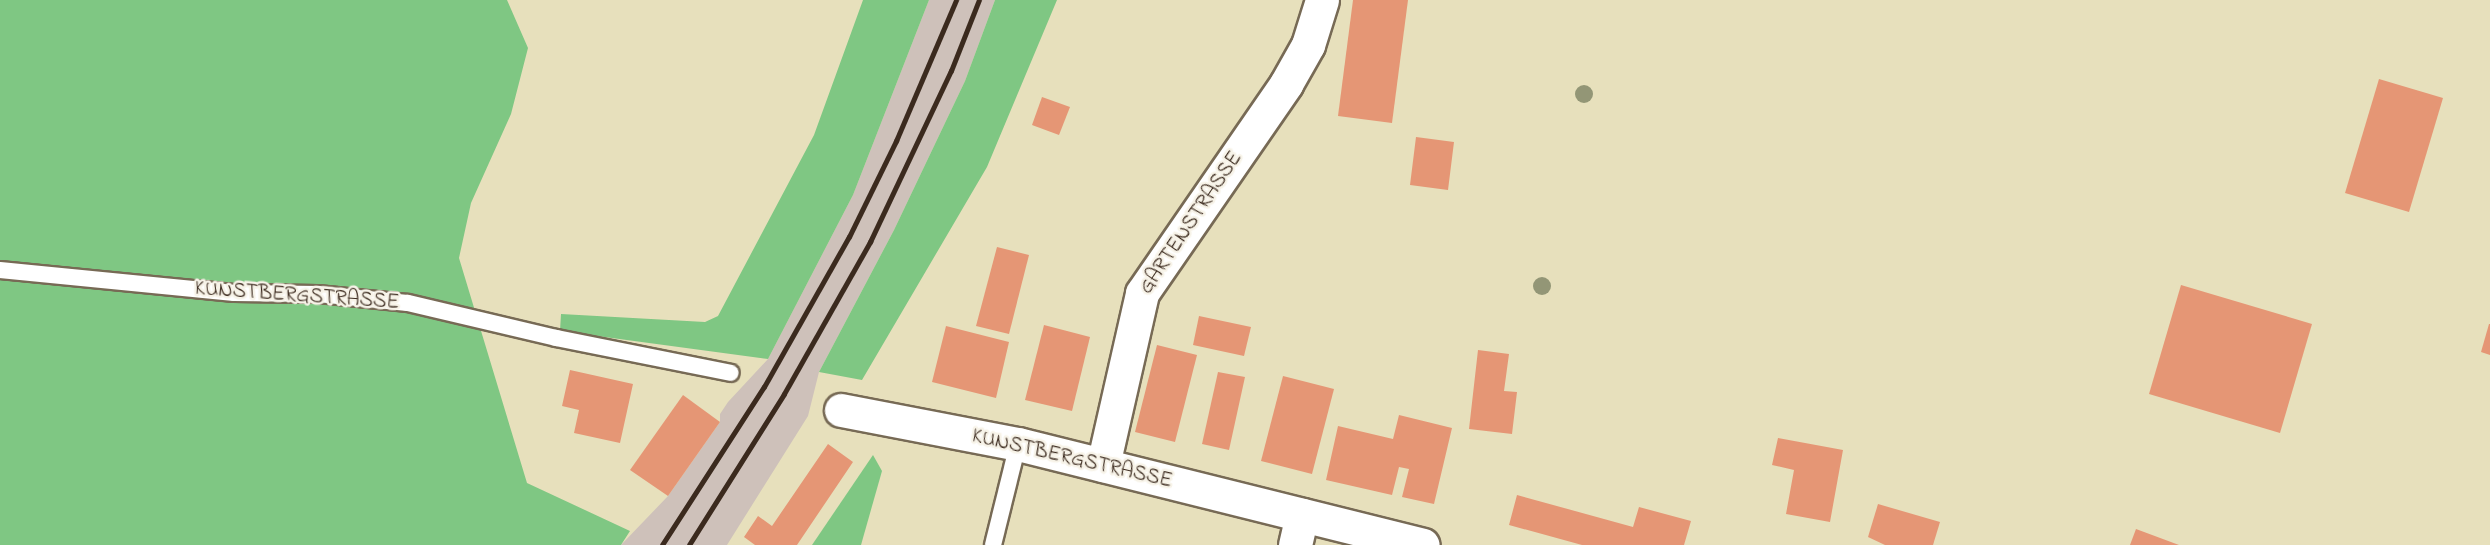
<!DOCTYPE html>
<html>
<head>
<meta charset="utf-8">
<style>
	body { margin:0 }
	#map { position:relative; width:2490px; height:545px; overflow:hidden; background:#e7e0bc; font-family:"Indie Flower",sans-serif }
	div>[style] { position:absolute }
	.industrial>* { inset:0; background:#cec1ba }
	.green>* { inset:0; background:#7fc783 }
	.building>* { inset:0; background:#e59675 }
	.roads { filter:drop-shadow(2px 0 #776a55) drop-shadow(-2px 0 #776a55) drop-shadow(0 2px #776a55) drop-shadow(0 -2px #776a55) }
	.lane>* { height:16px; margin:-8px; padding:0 8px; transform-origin:8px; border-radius:8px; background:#fff }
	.street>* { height:33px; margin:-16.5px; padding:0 16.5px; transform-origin:16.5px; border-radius:16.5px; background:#fff }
	.rail>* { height:4.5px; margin:-2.25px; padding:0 2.25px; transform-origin:2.25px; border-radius:2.25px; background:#3b2a1e }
	.trees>* { width:18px; height:18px; margin:-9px; border-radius:50%; background:#939676 }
	span { translate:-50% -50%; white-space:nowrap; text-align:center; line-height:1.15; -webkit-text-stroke:5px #f7f3e8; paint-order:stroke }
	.street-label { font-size:21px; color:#3b2a1e }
</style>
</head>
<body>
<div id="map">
	<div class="industrial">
		<div style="clip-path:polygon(929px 0,995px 0,965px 81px,894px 230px,819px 372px,808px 416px,727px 545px,621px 545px,668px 496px,720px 422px,720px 414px,728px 402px,768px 359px,853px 195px)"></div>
	</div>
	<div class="green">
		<div style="clip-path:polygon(0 0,507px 0,528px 48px,511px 114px,471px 203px,459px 258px,527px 483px,630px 531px,621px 545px,0 545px)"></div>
		<div style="clip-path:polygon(863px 0,929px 0,853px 195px,768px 359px,560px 331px,561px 314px,705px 322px,718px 316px,814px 135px)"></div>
		<div style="clip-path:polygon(995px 0,1057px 0,987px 167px,862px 380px,819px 372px,894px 230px,965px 81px)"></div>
		<div style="clip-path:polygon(873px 455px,882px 471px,861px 545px,812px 545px)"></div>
	</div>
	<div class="building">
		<div style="clip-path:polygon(1353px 0,1408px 0,1392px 123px,1338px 116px)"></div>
		<div style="clip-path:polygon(2379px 79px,2443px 98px,2409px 212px,2345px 193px)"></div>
		<div style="clip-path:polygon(1042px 97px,1070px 107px,1059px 135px,1032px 125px)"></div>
		<div style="clip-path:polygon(1416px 137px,1454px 142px,1448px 190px,1410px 185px)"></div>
		<div style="clip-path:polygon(997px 247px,1029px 255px,1009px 334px,976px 326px)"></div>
		<div style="clip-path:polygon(2181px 285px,2312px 324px,2280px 433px,2149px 394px)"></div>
		<div style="clip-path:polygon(1199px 316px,1251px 327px,1244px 356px,1193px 345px)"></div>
		<div style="clip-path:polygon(2489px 324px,2490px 324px,2490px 355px,2481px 352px)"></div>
		<div style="clip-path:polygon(1044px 325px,1090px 337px,1072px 411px,1025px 400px)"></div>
		<div style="clip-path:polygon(946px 326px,1009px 342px,996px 398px,932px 382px)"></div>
		<div style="clip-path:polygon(1157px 345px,1197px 355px,1175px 442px,1135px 432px)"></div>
		<div style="clip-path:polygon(1478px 350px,1509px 354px,1504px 391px,1517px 392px,1512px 434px,1469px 429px)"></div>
		<div style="clip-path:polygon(570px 370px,633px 384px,620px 443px,574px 433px,579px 410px,562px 406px)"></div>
		<div style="clip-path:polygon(1218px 372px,1245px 377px,1229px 450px,1202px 444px)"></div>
		<div style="clip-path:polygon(1283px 376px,1334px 389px,1312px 474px,1261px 461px)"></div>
		<div style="clip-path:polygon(683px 395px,720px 422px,668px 496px,630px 470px)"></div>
		<div style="clip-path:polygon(1399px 415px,1452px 428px,1434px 504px,1402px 497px,1409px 469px,1399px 467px,1392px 495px,1326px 480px,1338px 426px,1393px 439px)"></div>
		<div style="clip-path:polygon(1778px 438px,1843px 450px,1830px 522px,1786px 514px,1794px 470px,1772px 465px)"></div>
		<div style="clip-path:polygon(828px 444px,853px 462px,797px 545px,755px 545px,744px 537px,758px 516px,772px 526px)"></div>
		<div style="clip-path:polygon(1517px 495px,1633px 527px,1639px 507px,1691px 521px,1684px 545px,1582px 545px,1509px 525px)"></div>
		<div style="clip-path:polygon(1878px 504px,1940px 522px,1933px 545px,1885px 545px,1868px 537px)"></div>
		<div style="clip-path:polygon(2136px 529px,2179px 545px,2130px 545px)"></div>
	</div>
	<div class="roads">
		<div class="lane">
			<div style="left:0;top:270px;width:235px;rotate:5.6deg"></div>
			<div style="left:234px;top:293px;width:84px;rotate:0.7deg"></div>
			<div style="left:318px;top:294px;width:90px;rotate:5.7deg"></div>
			<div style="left:408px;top:303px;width:152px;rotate:13.3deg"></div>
			<div style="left:556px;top:338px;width:178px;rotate:11.3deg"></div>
			<div style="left:993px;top:545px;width:104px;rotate:-76.1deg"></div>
		</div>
		<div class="street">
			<div style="left:841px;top:410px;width:180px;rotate:10.9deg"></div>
			<div style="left:1018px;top:444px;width:417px;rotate:14deg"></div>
			<div style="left:1103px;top:465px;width:176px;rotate:-77.2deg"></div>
			<div style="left:1142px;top:293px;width:254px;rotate:-55.4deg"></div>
			<div style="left:1286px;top:84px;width:45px;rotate:-60.6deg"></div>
			<div style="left:1308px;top:45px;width:47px;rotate:-72.7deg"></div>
			<div style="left:1295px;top:545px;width:31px;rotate:-77deg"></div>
		</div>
	</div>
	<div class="rail">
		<div style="left:662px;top:545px;width:188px;rotate:-57.2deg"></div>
		<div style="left:764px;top:387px;width:172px;rotate:-60.5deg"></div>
		<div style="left:849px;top:237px;width:107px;rotate:-63.9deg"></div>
		<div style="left:896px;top:141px;width:153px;rotate:-66.9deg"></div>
		<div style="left:689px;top:545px;width:178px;rotate:-57.8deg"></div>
		<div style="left:784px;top:394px;width:175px;rotate:-60.5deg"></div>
		<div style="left:870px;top:242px;width:189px;rotate:-64.7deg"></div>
		<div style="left:951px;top:71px;width:76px;rotate:-68.5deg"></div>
	</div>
	<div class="trees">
		<div style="left:1584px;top:94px"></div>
		<div style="left:1542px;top:286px"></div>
	</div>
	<div class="street-label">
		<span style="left:1191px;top:223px;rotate:-56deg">GARTENSTRASSE</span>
		<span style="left:297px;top:296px;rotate:4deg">KUNSTBERGSTRASSE</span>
		<span style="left:1072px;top:459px;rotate:13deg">KUNSTBERGSTRASSE</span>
	</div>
</div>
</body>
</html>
